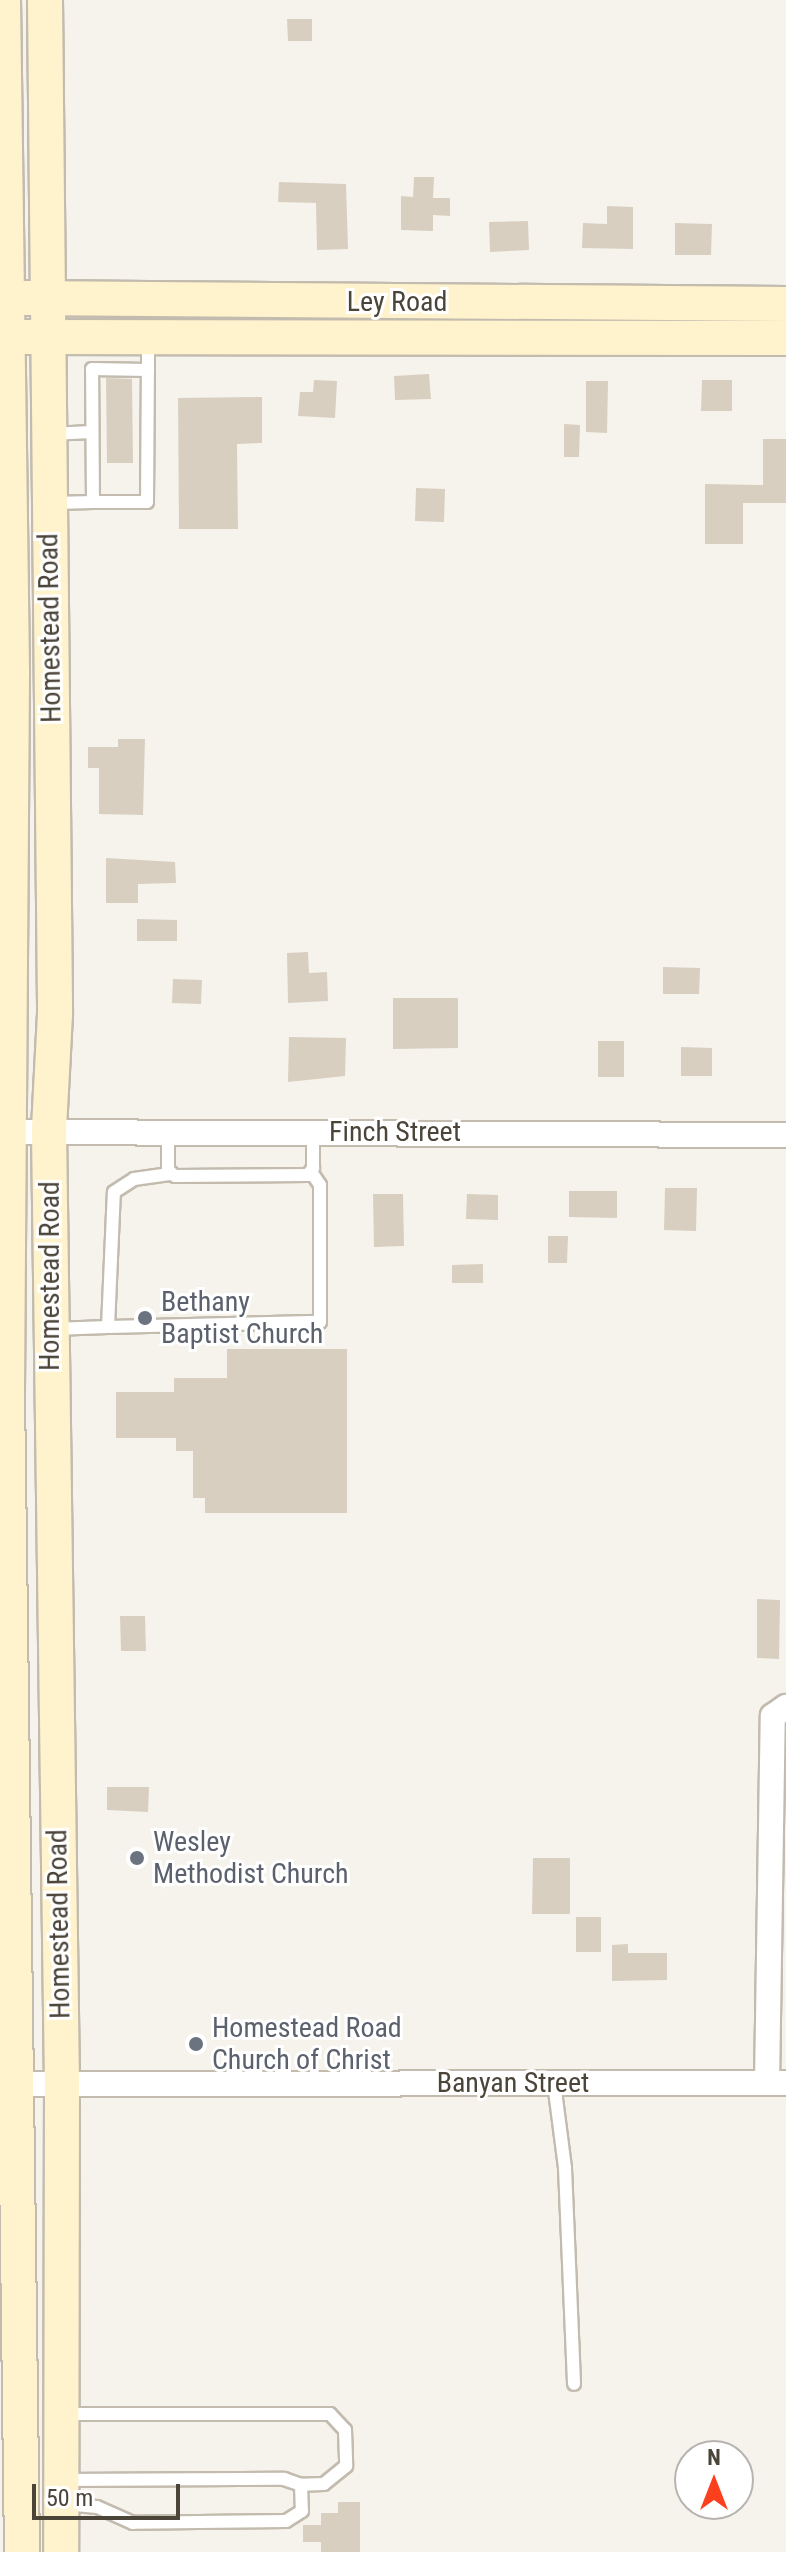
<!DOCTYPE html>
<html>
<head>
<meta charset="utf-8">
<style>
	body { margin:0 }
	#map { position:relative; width:786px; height:2552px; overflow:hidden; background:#f6f3ec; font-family:"Roboto Condensed",sans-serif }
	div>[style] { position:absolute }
	.building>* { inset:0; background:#d8cfc1 }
	.roads { filter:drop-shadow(2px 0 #c2bbae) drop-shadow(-2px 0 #c2bbae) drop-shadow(0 2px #c2bbae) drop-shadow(0 -2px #c2bbae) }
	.lane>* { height:12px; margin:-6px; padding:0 6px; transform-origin:6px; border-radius:6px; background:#fff }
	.street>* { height:24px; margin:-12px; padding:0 12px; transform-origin:12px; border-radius:12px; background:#fff }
	.secondary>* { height:34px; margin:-17px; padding:0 17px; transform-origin:17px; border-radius:17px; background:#fff3cd }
	.dots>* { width:22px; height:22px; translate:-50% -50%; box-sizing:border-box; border:4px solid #fff; border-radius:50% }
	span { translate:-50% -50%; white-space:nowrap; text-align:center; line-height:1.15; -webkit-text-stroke:6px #fff; paint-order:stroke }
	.street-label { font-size:28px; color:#4b4439 }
	.worship-label { font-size:28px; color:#5b616d }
	.left { translate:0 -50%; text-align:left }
	.north { position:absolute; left:674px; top:2440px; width:80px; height:80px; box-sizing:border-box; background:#fff; border:2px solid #b7b4b0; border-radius:50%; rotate:0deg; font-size:22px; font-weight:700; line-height:32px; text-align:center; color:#4b4439 }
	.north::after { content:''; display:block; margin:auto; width:28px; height:36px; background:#fc3f1d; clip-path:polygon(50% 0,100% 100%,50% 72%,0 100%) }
	.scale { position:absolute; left:32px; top:2484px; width:148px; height:36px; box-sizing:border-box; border:4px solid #4b4439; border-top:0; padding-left:10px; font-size:24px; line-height:28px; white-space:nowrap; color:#4b4439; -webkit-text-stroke:6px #fff; paint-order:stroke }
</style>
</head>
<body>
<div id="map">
	<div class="building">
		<div style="clip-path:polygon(287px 19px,312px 19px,312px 41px,288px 41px)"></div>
		<div style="clip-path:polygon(414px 177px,434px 177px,433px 198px,450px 198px,450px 216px,433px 215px,433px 231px,401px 230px,401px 196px,413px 197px)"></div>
		<div style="clip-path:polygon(279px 182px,346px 184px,348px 249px,317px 250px,316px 203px,278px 202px)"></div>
		<div style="clip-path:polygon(607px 206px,633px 207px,633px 249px,582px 248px,583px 223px,607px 224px)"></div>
		<div style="clip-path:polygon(528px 221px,529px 250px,490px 252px,489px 222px)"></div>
		<div style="clip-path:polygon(675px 223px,712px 224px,711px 255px,675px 255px)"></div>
		<div style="clip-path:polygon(429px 374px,431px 399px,395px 400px,394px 376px)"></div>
		<div style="clip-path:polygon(106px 378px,132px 379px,133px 463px,107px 463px)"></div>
		<div style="clip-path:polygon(314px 380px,337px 381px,335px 418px,298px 416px,300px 392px,313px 392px)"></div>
		<div style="clip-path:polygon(702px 380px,732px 380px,732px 411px,701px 411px)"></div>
		<div style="clip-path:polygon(586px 381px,608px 381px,607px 433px,586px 432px)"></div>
		<div style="clip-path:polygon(262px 397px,262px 443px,237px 444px,238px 529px,179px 529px,178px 398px)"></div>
		<div style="clip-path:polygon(564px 424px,580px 425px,579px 457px,564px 457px)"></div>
		<div style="clip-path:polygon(763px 439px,786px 439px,786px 503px,743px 503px,743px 544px,705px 544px,705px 484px,763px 485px)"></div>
		<div style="clip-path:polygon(416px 488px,445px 489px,444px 522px,415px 521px)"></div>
		<div style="clip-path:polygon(118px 739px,145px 739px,143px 815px,99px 814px,99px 768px,88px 768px,88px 747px,118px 747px)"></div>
		<div style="clip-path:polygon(106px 858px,175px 862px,176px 883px,138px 884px,138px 903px,106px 903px)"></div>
		<div style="clip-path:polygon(137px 919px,177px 920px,177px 941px,137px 941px)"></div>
		<div style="clip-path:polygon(308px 952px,309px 973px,327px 972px,328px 1001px,288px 1003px,287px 953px)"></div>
		<div style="clip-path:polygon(663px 967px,700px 968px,699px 994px,663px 994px)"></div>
		<div style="clip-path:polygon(173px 979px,202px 980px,201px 1004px,172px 1003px)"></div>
		<div style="clip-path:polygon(393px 998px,458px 998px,458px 1048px,393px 1049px)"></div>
		<div style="clip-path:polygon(289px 1037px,346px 1038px,345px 1076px,288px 1082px)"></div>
		<div style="clip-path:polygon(598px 1041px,624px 1041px,624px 1077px,598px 1077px)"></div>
		<div style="clip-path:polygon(681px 1047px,712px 1048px,712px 1076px,681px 1076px)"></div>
		<div style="clip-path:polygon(665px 1188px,697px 1188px,696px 1231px,664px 1230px)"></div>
		<div style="clip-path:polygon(569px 1191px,617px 1191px,617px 1218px,569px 1217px)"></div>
		<div style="clip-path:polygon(373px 1194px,403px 1194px,404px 1246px,374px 1247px)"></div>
		<div style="clip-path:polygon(467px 1194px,498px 1195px,498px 1220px,466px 1219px)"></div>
		<div style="clip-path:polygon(548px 1236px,568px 1236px,567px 1263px,548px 1263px)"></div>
		<div style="clip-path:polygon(483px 1264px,483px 1283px,452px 1283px,452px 1265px)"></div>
		<div style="clip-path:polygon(227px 1349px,347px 1349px,347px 1513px,205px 1513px,205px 1498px,193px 1498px,193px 1451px,176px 1451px,176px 1438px,116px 1438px,116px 1392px,174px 1392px,174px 1378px,227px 1378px)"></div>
		<div style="clip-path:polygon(757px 1599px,780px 1600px,779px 1659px,757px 1658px)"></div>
		<div style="clip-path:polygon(120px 1616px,145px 1616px,146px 1651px,121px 1651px)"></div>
		<div style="clip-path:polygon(107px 1787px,149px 1787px,148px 1812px,107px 1810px)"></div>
		<div style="clip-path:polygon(533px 1858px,570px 1858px,570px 1914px,532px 1914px)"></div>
		<div style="clip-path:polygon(576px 1917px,601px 1917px,601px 1952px,576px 1952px)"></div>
		<div style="clip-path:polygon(628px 1944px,628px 1953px,667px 1953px,667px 1980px,612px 1981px,612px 1945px)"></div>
		<div style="clip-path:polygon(338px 2502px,360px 2502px,360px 2552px,321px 2552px,321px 2542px,303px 2542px,303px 2525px,321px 2525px,321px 2513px,338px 2513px)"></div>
	</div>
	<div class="roads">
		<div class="lane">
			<div style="left:51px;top:434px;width:40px;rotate:-2.9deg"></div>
			<div style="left:93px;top:502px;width:54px"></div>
			<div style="left:147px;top:502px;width:132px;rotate:-89.6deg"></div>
			<div style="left:52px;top:503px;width:41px;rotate:-1.4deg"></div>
			<div style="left:93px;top:502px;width:133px;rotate:-90.4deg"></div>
			<div style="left:92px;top:369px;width:56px;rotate:1deg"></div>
			<div style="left:148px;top:370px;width:31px;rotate:-90deg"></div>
			<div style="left:168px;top:1130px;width:40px;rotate:90deg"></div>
			<div style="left:168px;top:1170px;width:9px;rotate:41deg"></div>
			<div style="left:175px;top:1176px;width:133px;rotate:-0.4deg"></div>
			<div style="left:308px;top:1175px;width:9px;rotate:-54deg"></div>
			<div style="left:313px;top:1168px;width:37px;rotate:-90deg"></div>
			<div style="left:108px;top:1327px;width:212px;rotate:-1.4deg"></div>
			<div style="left:320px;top:1322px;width:137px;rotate:-90deg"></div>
			<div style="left:320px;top:1185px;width:14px;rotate:-124deg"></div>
			<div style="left:53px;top:1329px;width:55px;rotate:-2.1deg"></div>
			<div style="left:108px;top:1327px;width:135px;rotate:-87.5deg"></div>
			<div style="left:114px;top:1192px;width:24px;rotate:-33deg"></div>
			<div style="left:134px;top:1179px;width:36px;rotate:-8deg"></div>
			<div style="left:554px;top:2083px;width:86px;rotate:82.6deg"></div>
			<div style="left:565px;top:2168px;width:216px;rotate:87.6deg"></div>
			<div style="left:64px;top:2414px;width:266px"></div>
			<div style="left:330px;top:2414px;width:22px;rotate:47deg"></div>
			<div style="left:345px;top:2430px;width:36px;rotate:88deg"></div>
			<div style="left:346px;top:2466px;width:28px;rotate:141deg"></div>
			<div style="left:324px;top:2484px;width:23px;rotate:178deg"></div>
			<div style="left:63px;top:2480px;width:221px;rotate:-0.3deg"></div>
			<div style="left:284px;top:2479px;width:18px;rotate:19deg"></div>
			<div style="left:301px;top:2485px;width:26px;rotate:88deg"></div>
			<div style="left:302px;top:2511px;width:19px;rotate:148deg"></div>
			<div style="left:286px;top:2521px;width:153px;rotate:179.3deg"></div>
			<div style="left:133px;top:2523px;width:39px;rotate:-156deg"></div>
			<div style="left:97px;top:2507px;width:33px;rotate:-175deg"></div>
		</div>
		<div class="street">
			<div style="left:5px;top:1132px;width:781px;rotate:0.22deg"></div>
			<div style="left:767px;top:2083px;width:367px;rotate:-89.1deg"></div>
			<div style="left:773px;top:1716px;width:16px;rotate:-35deg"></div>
			<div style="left:2px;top:2084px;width:784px;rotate:-0.07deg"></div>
		</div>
		<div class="secondary">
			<div style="left:3px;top:0;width:674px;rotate:89.23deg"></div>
			<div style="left:12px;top:674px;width:717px;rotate:90.4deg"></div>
			<div style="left:7px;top:1391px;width:1161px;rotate:89.26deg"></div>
			<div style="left:45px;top:0;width:1014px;rotate:89.43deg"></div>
			<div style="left:55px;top:1014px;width:116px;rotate:93deg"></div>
			<div style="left:49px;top:1130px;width:953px;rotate:89.22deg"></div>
			<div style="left:62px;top:2083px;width:469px;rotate:90.1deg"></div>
			<div style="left:26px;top:298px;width:760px;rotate:0.45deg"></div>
			<div style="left:26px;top:337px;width:760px;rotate:0.08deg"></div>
		</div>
	</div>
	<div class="dots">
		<div style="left:145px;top:1318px;background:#6b7280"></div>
		<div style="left:137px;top:1858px;background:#6b7280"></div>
		<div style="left:196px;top:2044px;background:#6b7280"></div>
	</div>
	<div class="street-label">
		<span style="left:397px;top:302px">Ley Road</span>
		<span style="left:50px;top:628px;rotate:-91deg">Homestead Road</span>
		<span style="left:395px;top:1132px">Finch Street</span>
		<span style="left:50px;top:1276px;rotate:-90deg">Homestead Road</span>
		<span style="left:59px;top:1924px;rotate:-91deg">Homestead Road</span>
		<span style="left:513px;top:2083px">Banyan Street</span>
	</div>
	<div class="worship-label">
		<span class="left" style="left:161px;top:1318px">Bethany<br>Baptist Church</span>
		<span class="left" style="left:153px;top:1858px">Wesley<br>Methodist Church</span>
		<span class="left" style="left:212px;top:2044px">Homestead Road<br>Church of Christ</span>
	</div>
	<div class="north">N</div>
	<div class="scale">50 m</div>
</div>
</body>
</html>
